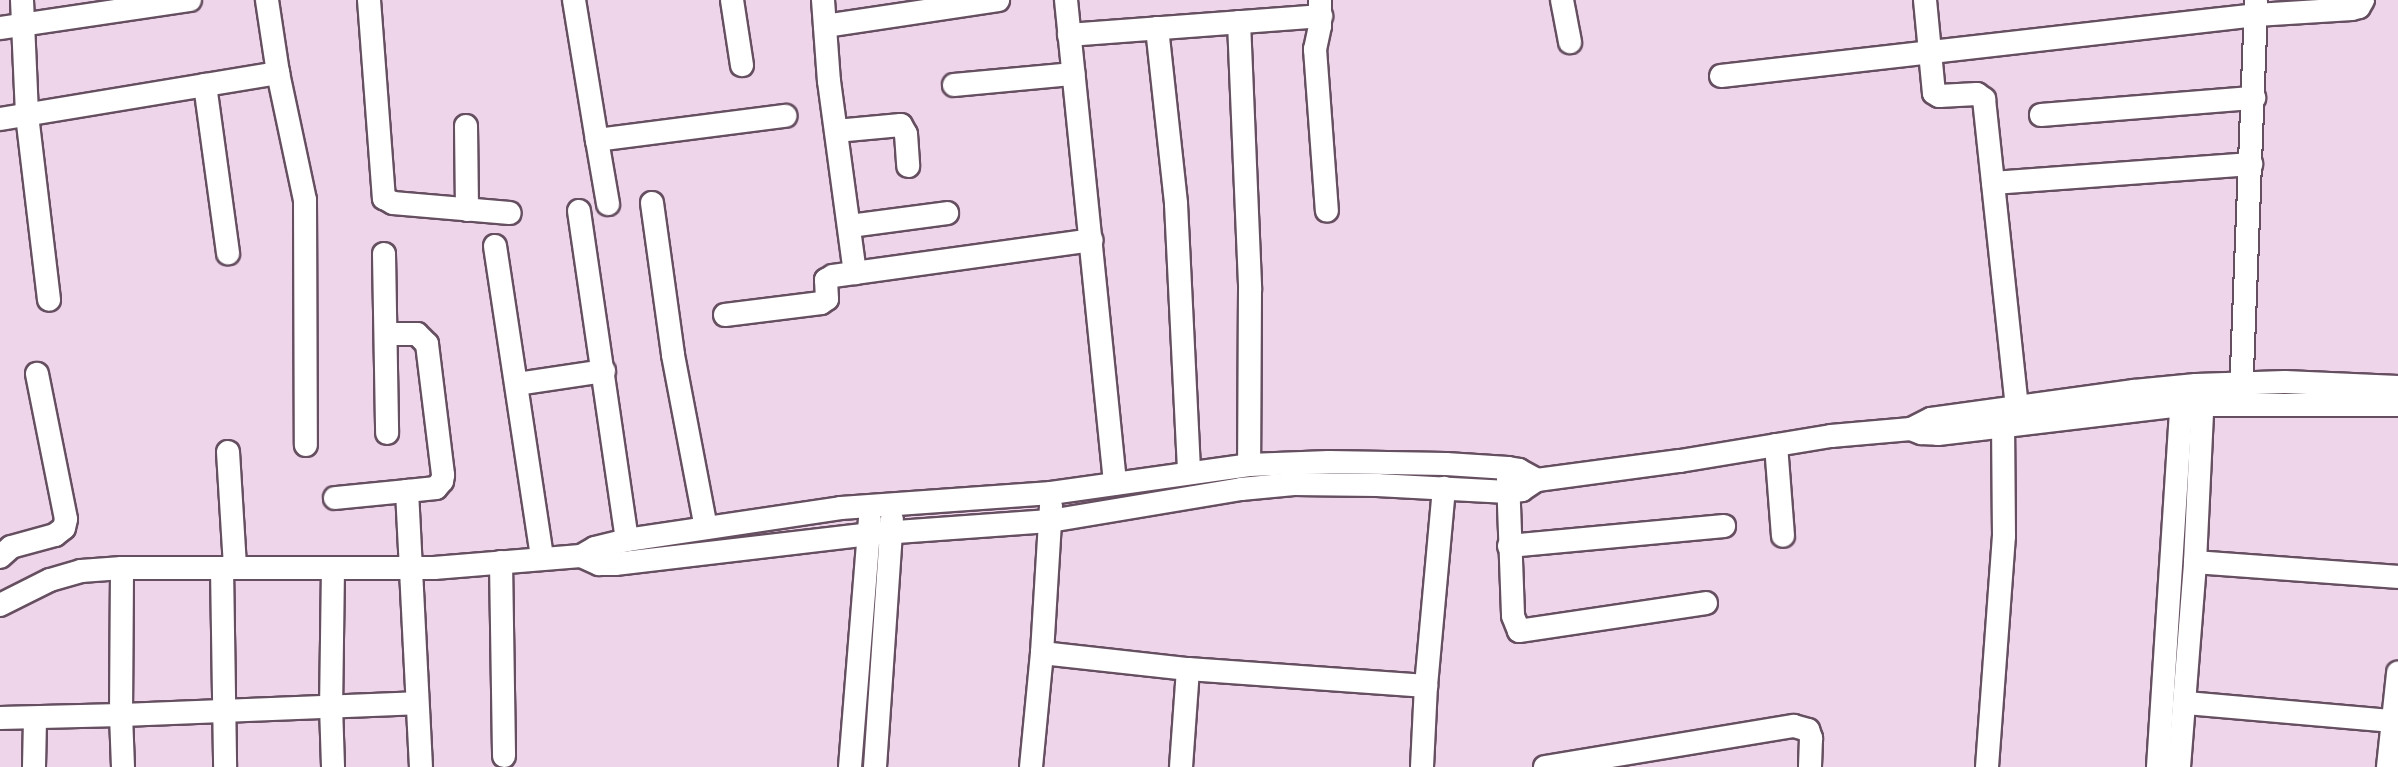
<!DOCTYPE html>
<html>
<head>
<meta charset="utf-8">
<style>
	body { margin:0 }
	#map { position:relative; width:2398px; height:767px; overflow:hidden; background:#efd5e9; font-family:Quicksand,sans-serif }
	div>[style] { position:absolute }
	.roads { filter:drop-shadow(2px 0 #654f60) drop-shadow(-2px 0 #654f60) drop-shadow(0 2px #654f60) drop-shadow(0 -2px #654f60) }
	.minor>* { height:22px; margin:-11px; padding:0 11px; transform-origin:11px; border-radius:11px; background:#fff }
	span { translate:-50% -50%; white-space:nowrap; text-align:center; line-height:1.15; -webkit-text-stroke:6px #fde3f7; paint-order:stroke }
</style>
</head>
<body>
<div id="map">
	<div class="roads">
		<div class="minor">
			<div style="left:22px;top:0;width:115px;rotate:87.5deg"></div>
			<div style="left:27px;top:115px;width:186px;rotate:83.2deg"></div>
			<div style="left:369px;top:0;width:199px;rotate:85.7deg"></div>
			<div style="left:384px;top:198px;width:10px;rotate:29deg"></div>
			<div style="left:393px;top:203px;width:117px;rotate:4.9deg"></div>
			<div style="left:574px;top:0;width:142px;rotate:80.7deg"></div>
			<div style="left:597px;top:140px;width:190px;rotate:-7.3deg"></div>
			<div style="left:732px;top:0;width:66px;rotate:81.3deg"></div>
			<div style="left:823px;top:0;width:81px;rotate:85.8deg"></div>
			<div style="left:829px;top:81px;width:194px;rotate:82.3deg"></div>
			<div style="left:1066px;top:0;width:486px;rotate:84.2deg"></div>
			<div style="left:1320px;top:0;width:26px;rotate:90deg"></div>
			<div style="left:1320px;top:26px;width:24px;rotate:102deg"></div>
			<div style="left:1315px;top:49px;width:162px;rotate:85.8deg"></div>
			<div style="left:1562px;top:0;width:43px;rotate:79.2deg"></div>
			<div style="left:1925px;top:0;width:93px;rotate:84.5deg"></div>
			<div style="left:1934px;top:93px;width:6px;rotate:31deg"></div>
			<div style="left:1939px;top:96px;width:38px;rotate:-3deg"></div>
			<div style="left:1977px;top:94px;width:9px;rotate:36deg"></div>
			<div style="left:1984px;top:99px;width:310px;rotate:83.9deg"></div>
			<div style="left:1239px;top:22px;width:268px;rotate:87.6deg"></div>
			<div style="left:1250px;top:290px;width:175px;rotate:90.3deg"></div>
			<div style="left:825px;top:26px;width:175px;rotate:-8.5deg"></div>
			<div style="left:0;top:28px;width:192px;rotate:-8.4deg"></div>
			<div style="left:1157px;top:28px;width:177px;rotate:83.8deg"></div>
			<div style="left:1176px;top:204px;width:269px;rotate:87.2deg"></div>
			<div style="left:1069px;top:35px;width:253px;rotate:-4.3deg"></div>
			<div style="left:278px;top:73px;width:130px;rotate:78deg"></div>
			<div style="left:305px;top:200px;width:245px;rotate:89.8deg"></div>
			<div style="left:1721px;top:76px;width:538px;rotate:-6.5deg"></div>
			<div style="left:2256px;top:15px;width:96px;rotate:-3.6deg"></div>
			<div style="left:2352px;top:9px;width:7px;rotate:-16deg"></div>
			<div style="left:2359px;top:7px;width:8px;rotate:-60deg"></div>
			<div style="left:205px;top:85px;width:170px;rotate:82.2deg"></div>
			<div style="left:954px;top:85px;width:120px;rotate:-5.3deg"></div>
			<div style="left:2041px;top:115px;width:214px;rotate:-4.6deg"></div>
			<div style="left:0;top:119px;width:282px;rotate:-9.4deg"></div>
			<div style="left:278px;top:73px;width:74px;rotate:-98.6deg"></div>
			<div style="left:466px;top:126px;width:84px;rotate:89.3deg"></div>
			<div style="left:836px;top:131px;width:65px;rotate:-5.3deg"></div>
			<div style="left:901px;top:125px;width:10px;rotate:61deg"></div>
			<div style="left:906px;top:134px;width:32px;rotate:86deg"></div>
			<div style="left:597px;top:140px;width:65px;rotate:80.2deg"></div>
			<div style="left:1993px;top:183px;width:259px;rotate:-4.2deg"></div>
			<div style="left:652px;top:203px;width:153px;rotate:82.1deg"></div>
			<div style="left:673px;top:355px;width:176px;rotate:79.2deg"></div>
			<div style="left:579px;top:211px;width:332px;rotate:81.7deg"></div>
			<div style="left:850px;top:226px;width:98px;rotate:-7.6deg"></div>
			<div style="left:495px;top:246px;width:316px;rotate:81.4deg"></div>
			<div style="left:384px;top:254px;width:179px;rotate:89deg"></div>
			<div style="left:725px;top:315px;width:97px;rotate:-7.1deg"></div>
			<div style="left:821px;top:303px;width:7px;rotate:-34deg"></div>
			<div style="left:827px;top:299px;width:19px;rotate:-93deg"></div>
			<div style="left:826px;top:280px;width:8px;rotate:-30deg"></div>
			<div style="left:833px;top:276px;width:261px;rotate:-7.9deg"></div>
			<div style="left:386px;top:334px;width:31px"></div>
			<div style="left:417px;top:334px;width:14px;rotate:45deg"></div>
			<div style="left:427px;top:344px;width:132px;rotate:83deg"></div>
			<div style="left:443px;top:475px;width:6px;rotate:99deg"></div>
			<div style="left:442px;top:481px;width:9px;rotate:131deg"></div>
			<div style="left:436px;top:488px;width:29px;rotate:174deg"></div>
			<div style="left:407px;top:491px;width:276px;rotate:87.1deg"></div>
			<div style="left:517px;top:384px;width:88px;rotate:-8.5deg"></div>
			<div style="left:2241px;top:397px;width:396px;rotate:-87.8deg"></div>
			<div style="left:1911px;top:429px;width:22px;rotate:-27deg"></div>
			<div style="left:1931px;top:419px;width:205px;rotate:-7.9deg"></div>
			<div style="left:2134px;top:391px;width:62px;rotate:-5.5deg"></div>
			<div style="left:2196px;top:385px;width:89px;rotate:-1.9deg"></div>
			<div style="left:2285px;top:382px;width:113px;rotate:2.5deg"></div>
			<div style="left:1776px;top:445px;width:91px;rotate:85.6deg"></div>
			<div style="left:228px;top:452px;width:116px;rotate:86.5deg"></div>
			<div style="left:1508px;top:478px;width:138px;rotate:87.9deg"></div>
			<div style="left:1513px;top:616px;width:16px;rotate:68deg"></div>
			<div style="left:1519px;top:631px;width:189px;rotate:-8.5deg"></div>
			<div style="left:335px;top:498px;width:72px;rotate:-5.6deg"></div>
			<div style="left:1509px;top:546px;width:216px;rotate:-5.3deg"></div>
			<div style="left:581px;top:556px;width:20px;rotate:24deg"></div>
			<div style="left:599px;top:564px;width:16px"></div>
			<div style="left:615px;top:564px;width:256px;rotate:-6.7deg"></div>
			<div style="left:869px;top:534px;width:181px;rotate:-4.1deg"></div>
			<div style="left:1050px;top:521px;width:194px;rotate:-9.5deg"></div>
			<div style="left:1241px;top:489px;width:53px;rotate:-5.4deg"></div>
			<div style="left:1294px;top:484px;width:83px;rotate:0.7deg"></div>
			<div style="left:1377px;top:485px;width:131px;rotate:3.1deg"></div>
			<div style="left:1508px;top:492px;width:14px;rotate:-8deg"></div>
			<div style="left:1522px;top:490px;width:18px;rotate:-34deg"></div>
			<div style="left:1537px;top:480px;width:144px;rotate:-7.6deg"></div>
			<div style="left:1680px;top:461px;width:153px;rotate:-9.4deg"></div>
			<div style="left:1831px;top:436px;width:80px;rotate:-5deg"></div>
			<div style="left:1911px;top:429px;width:11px;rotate:22deg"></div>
			<div style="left:1921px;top:433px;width:17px;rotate:3deg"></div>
			<div style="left:1938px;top:434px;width:245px;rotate:-6.8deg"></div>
			<div style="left:2181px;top:405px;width:217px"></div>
			<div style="left:0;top:557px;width:15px;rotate:-42deg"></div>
			<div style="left:11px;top:547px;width:46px;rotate:-15.3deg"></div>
			<div style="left:55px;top:535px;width:11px;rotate:-38deg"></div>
			<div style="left:64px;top:528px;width:9px;rotate:-77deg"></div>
			<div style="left:66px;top:519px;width:148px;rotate:-101.3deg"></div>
			<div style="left:501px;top:562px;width:194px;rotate:89.1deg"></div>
			<div style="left:2195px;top:562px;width:204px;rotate:4.2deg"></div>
			<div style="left:222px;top:568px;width:199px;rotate:89.1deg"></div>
			<div style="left:333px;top:568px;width:138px;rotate:90.8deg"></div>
			<div style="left:331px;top:706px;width:61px;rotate:88.1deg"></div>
			<div style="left:0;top:605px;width:56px;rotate:-26.6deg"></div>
			<div style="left:50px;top:580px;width:32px;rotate:-16deg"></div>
			<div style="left:81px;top:571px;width:41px;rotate:-4.2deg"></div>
			<div style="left:122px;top:568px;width:312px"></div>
			<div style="left:434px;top:568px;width:147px;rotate:-4.7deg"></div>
			<div style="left:581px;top:556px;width:16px;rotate:-30deg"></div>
			<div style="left:595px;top:548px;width:33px;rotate:-14deg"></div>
			<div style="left:627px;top:540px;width:216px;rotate:-8.5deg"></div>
			<div style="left:841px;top:508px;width:211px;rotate:-4.1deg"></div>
			<div style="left:1051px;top:493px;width:200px;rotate:-8deg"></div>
			<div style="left:1249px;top:465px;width:80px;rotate:-2.1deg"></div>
			<div style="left:1329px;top:462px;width:117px;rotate:1deg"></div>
			<div style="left:1446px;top:464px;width:62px;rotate:3.7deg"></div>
			<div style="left:1508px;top:468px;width:11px;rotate:10deg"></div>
			<div style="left:1519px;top:470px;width:21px;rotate:29deg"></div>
			<div style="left:1042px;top:653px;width:147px;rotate:6.3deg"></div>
			<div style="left:1188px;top:669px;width:239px;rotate:4.1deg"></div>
			<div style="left:2186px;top:703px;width:208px;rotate:5deg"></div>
			<div style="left:0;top:718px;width:121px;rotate:-1.4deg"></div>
			<div style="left:121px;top:715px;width:147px;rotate:-89.6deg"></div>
			<div style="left:34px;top:767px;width:49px;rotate:-88.8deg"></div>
			<div style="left:123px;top:767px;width:52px;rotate:-92.2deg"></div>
			<div style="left:121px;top:715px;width:296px;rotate:-2.3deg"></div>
			<div style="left:850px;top:767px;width:248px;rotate:-85.4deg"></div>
			<div style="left:875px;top:767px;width:248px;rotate:-86.1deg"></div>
			<div style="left:1031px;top:767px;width:115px;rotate:-84.5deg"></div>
			<div style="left:1042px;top:653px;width:147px;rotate:-86.5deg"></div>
			<div style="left:1181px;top:767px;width:98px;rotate:-85.9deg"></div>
			<div style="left:1422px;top:767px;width:81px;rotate:-87.2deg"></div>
			<div style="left:1426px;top:686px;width:199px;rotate:-84.8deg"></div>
			<div style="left:1545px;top:767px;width:252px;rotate:-9.4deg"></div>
			<div style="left:1794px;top:726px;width:15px;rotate:16deg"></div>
			<div style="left:1808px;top:730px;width:9px;rotate:69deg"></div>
			<div style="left:1811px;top:738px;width:29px;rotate:92deg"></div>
			<div style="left:1987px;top:767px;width:232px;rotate:-85.8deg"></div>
			<div style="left:2004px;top:536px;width:110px;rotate:-90.5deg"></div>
			<div style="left:2158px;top:767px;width:377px;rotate:-86.3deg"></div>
			<div style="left:2179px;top:767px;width:206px;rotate:-85.5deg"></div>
			<div style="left:2195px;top:562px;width:170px;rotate:-87.3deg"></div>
			<div style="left:2388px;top:767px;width:95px;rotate:-83.9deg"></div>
		</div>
	</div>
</div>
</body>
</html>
